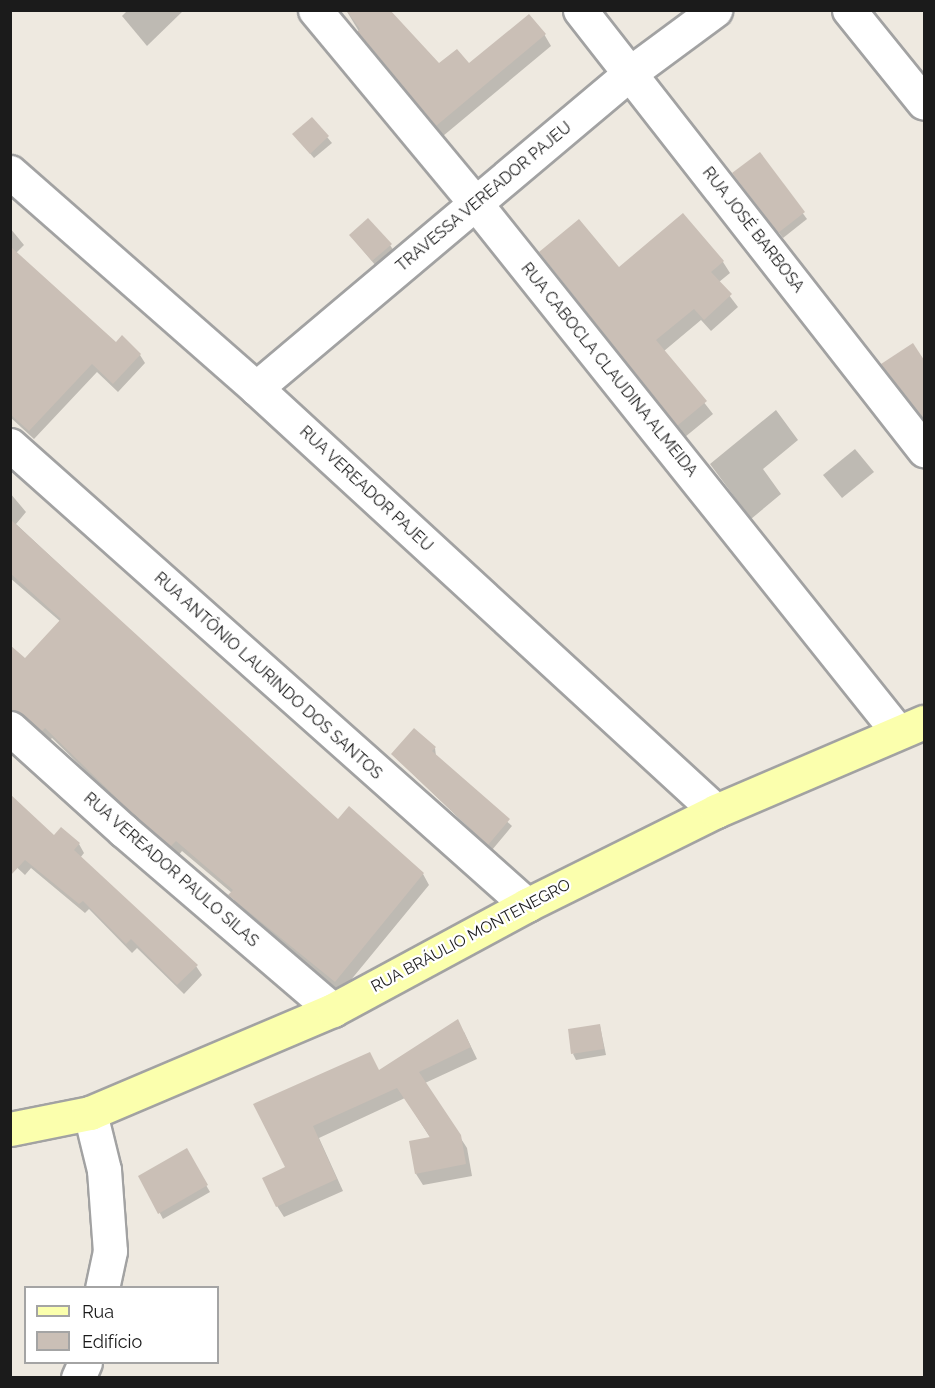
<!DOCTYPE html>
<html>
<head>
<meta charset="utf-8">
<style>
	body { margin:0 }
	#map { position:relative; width:935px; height:1388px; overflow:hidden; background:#eee9e0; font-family:Raleway,sans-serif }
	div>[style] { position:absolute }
	.shadow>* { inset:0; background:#0003 }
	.building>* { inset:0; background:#cabfb6 }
	.roads { filter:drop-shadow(2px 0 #a2a2a2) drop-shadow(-2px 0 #a2a2a2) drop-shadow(0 2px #a2a2a2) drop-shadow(0 -2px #a2a2a2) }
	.street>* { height:33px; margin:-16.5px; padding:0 16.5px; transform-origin:16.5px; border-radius:16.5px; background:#fff }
	.secondary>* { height:33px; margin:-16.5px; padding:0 16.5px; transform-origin:16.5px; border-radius:16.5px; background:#fbffad }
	span { translate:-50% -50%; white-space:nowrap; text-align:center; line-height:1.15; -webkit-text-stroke:4.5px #fff; paint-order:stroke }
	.street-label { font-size:16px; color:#1b1b1b }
	.frame { position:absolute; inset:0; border:12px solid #1b1b1b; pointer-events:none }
	.legend { position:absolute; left:24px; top:1286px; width:195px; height:78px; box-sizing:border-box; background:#fff; border:2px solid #a4a4a4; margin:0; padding:8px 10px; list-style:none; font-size:18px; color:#1b1b1b }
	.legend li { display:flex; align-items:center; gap:12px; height:30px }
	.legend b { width:30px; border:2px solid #a4a4a4 }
</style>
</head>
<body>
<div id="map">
	<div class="shadow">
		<div style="clip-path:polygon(128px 10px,184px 10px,147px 46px,122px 16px)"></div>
		<div style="clip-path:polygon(346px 10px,389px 10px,439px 65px,469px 66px,544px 34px,551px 46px,443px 136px,366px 43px)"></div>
		<div style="clip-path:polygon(312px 119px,332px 143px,314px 158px,294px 135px)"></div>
		<div style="clip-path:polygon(760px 155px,807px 219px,783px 238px,738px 179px)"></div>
		<div style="clip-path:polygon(683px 216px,723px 262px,730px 273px,719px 282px,738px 307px,711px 331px,701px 320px,664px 351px,713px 414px,685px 437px,541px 253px,618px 269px)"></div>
		<div style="clip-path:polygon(10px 228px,24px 245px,16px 253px,116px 344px,140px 355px,145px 363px,118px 392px,97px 372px,34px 439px,10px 417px)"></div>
		<div style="clip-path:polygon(350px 235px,390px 245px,394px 251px,376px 266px)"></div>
		<div style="clip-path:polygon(913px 345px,924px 361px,924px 420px,883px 365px)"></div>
		<div style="clip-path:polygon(776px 410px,798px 440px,763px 469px,781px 494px,751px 519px,710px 464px)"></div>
		<div style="clip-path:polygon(855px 449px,874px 472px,842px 498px,823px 475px)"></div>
		<div style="clip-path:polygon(10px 493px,26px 512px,16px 524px,185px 682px,338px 821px,423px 874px,429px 885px,341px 992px,236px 906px,232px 893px,182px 851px,178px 856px,144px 828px,52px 738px,49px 741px,10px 713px,10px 647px,25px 661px,61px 622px,10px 578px)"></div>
		<div style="clip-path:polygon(435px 748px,436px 756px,512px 826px,492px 850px,393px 755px)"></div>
		<div style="clip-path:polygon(54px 837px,79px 844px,84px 853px,80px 858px,196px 966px,202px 975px,184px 994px,137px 948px,132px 953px,89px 909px,85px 913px,31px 868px,25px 875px,10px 861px)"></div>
		<div style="clip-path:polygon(600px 1026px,606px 1055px,576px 1060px,573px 1054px)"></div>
		<div style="clip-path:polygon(464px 1032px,477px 1059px,425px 1083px,467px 1148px,472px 1176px,423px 1185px,416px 1174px,431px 1139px,405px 1098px,319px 1138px,343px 1191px,284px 1217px,277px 1206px,287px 1168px,255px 1105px,379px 1072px)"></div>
		<div style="clip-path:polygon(186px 1150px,210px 1192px,163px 1219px,140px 1176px)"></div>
	</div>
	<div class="building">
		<div style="clip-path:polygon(346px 10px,390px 10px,439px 63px,457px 49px,469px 63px,529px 14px,546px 34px,436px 126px,357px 32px,360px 29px)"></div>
		<div style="clip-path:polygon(312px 117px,329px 136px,310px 154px,292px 134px)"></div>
		<div style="clip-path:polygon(760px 152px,805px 212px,778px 233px,732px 173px)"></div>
		<div style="clip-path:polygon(683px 213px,724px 261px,711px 272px,732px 294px,704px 320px,694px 309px,656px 340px,707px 401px,677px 426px,539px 252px,579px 219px,619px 267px)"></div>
		<div style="clip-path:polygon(368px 218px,392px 244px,372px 261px,349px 235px)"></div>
		<div style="clip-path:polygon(10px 246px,116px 342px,122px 335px,141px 354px,113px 384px,92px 364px,29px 431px,10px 414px)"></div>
		<div style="clip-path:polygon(913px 343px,924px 360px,924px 420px,881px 364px)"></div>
		<div style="clip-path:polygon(10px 519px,338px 819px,349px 806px,424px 873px,335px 982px,228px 895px,233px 890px,176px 841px,171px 846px,136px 817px,45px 728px,42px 731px,23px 714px,10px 710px,10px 645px,25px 658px,61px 619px,10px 573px)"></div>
		<div style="clip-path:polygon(414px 728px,436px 747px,432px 751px,510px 819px,488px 845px,391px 754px)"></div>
		<div style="clip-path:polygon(10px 794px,54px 835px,61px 827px,80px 843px,74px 850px,198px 965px,177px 985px,131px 939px,126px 944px,83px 901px,79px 904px,25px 860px,10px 876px)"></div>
		<div style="clip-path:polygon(458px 1019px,471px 1047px,419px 1072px,461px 1135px,466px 1164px,415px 1174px,409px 1141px,430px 1137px,397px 1088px,313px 1126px,337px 1179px,276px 1207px,262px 1178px,285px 1167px,253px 1104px,370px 1052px,379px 1070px)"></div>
		<div style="clip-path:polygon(600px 1024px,604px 1049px,571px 1054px,568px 1029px)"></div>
		<div style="clip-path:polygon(187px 1148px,208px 1185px,158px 1214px,138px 1176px)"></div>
	</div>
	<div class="roads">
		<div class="street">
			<div style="left:315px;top:10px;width:252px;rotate:50.3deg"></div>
			<div style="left:476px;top:204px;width:676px;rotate:51.37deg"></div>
			<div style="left:580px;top:10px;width:559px;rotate:51.98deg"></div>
			<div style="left:849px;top:10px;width:119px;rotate:51.1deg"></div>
			<div style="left:10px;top:172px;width:327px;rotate:41.3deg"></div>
			<div style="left:256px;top:388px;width:625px;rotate:42.6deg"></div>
			<div style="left:256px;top:388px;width:489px;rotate:-40.1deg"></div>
			<div style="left:630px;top:73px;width:106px;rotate:-36.5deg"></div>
			<div style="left:10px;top:445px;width:692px;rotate:41.66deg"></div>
			<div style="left:10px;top:728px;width:154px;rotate:42.1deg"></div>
			<div style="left:124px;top:831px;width:275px;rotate:40.6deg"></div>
			<div style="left:90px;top:1113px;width:59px;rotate:76.2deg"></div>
			<div style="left:104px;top:1170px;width:81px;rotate:85.8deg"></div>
			<div style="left:110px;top:1251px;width:38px;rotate:102deg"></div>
			<div style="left:78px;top:1378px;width:17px;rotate:-66deg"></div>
		</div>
		<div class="secondary">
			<div style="left:10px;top:1129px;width:82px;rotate:-11.3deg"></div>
			<div style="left:90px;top:1113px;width:264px;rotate:-23deg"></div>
			<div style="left:333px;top:1010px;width:221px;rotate:-28.4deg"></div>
			<div style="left:527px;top:905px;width:211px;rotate:-26.4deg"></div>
			<div style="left:716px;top:811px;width:226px;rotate:-23.2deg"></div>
		</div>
	</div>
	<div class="street-label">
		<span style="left:484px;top:197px;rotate:-40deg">TRAVESSA VEREADOR PAJEU</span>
		<span style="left:753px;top:230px;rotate:52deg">RUA JOSÉ BARBOSA</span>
		<span style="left:609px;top:370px;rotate:51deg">RUA CABOCLA CLAUDINA ALMEIDA</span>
		<span style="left:366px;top:489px;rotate:43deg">RUA VEREADOR PAJEU</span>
		<span style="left:268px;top:676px;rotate:42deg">RUA ANTÔNIO LAURINDO DOS SANTOS</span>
		<span style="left:171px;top:870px;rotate:41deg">RUA VEREADOR PAULO SILAS</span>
		<span style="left:471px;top:936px;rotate:-28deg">RUA BRÁULIO MONTENEGRO</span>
	</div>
	<div class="frame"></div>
	<ul class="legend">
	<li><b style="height:8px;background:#fbffad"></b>Rua</li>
	<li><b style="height:16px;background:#cabfb6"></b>Edifício</li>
	</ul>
</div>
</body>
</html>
